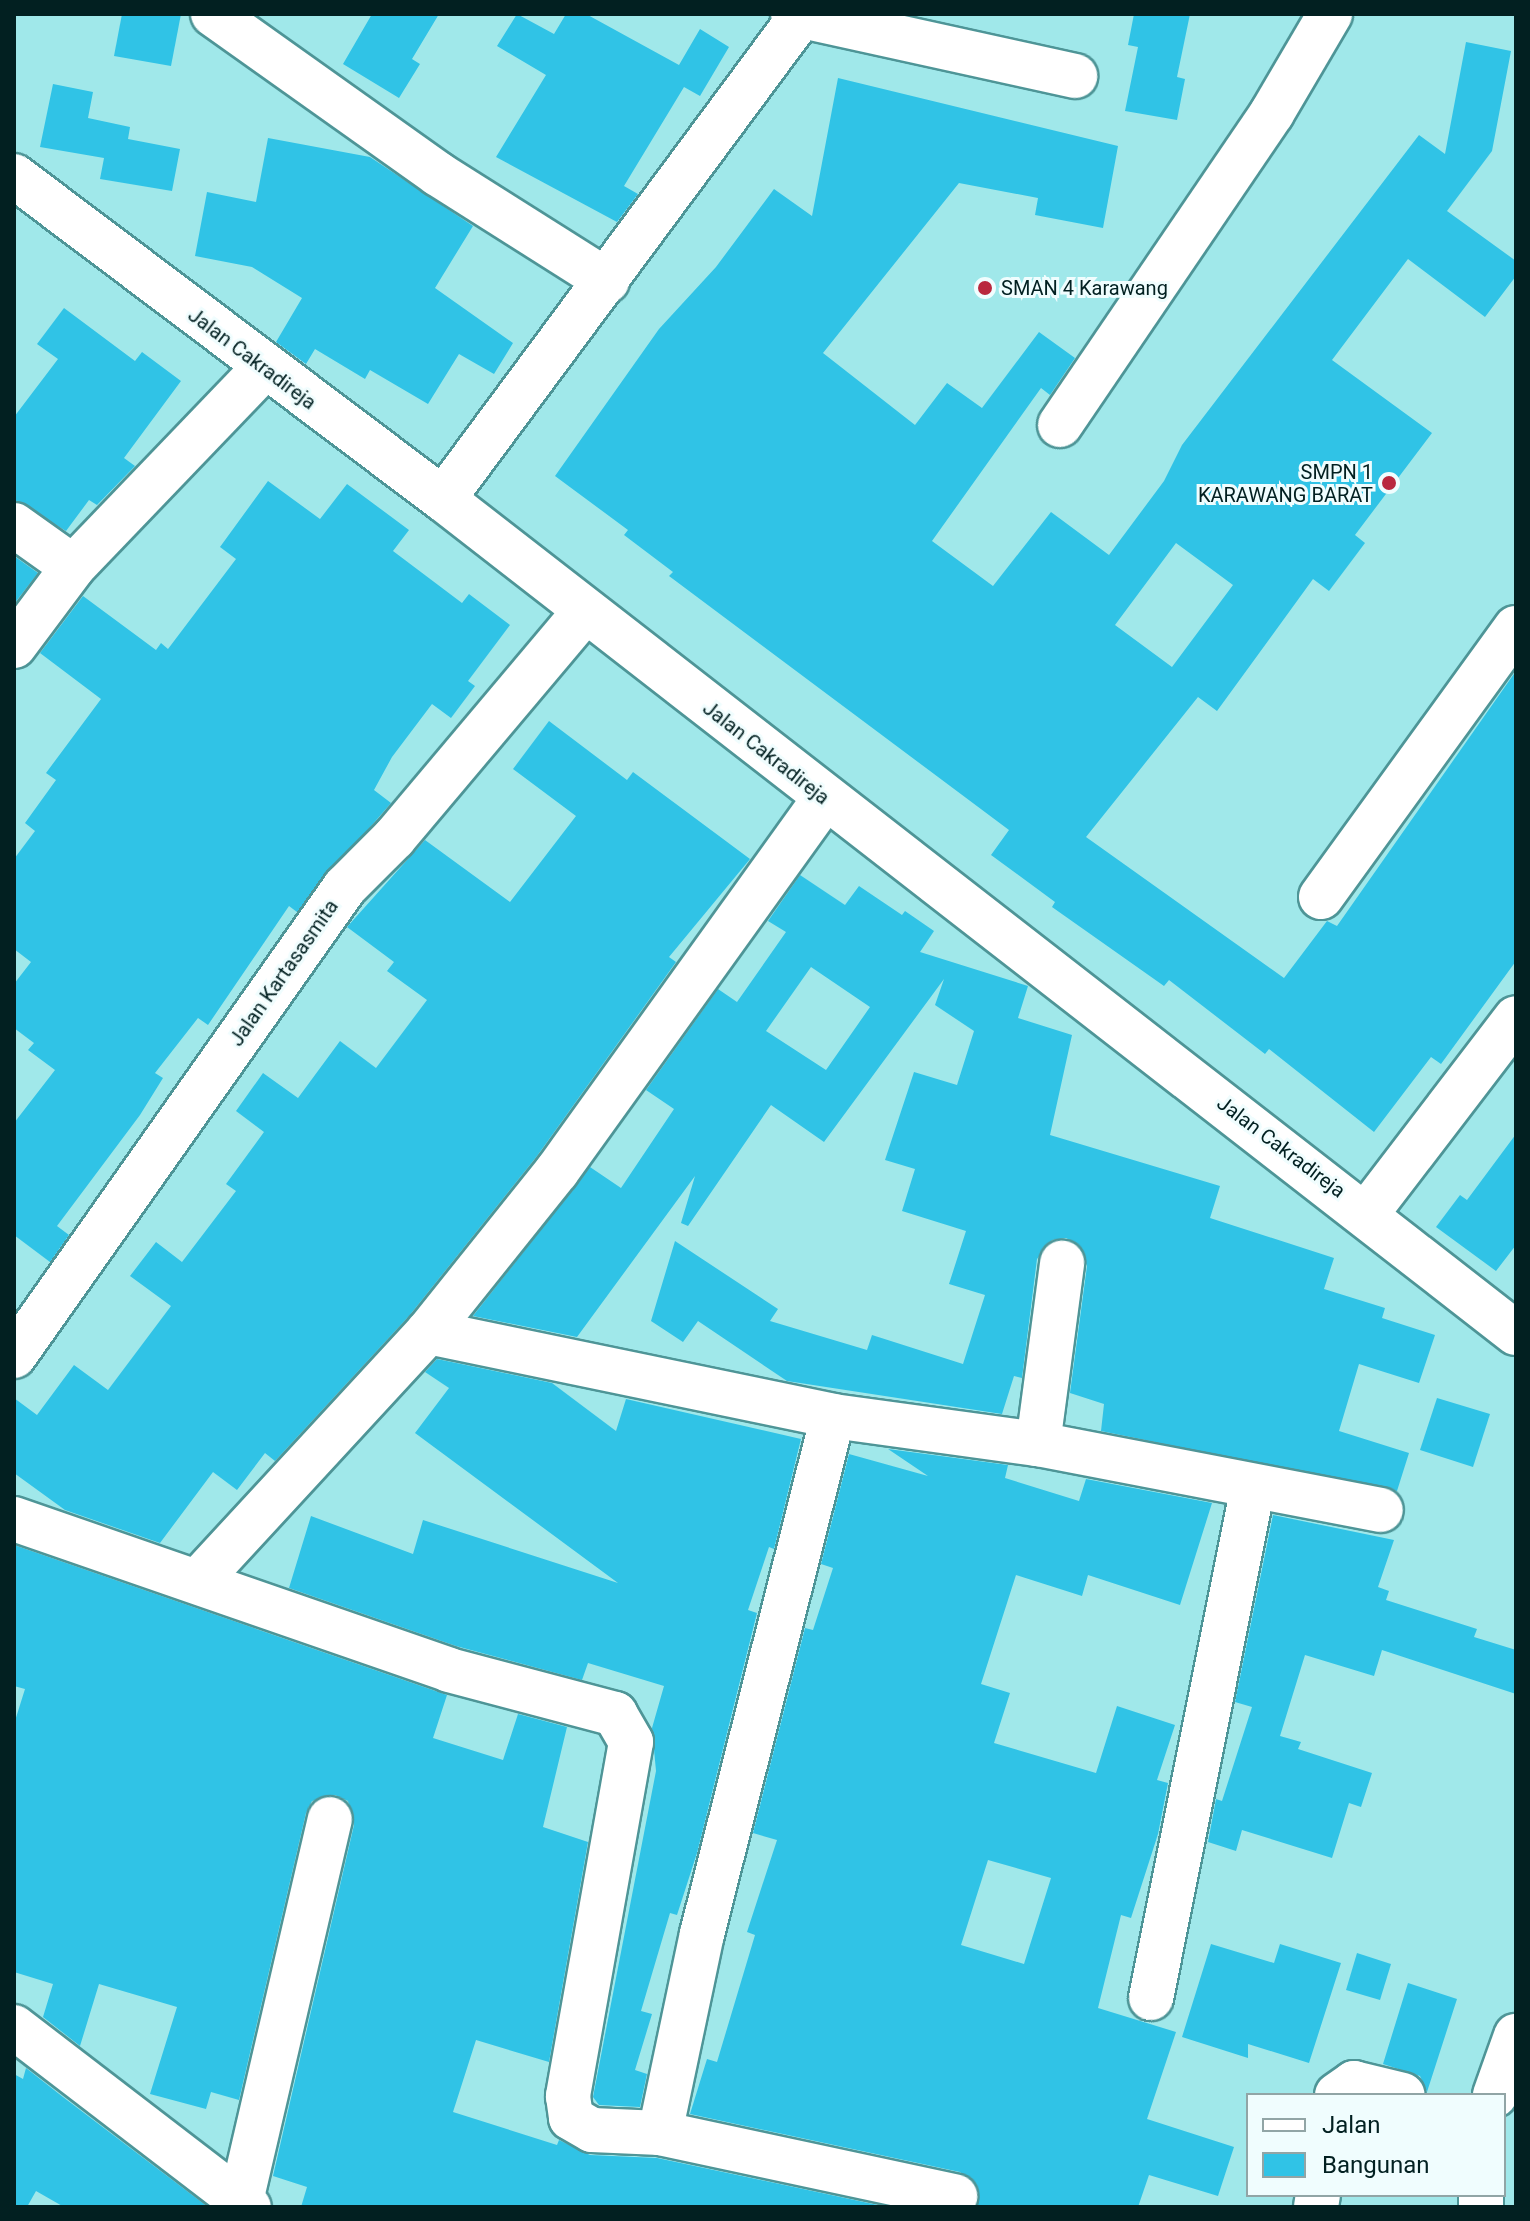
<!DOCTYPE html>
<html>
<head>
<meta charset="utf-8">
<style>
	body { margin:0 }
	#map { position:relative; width:1530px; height:2221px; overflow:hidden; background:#a0e8ea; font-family:Roboto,sans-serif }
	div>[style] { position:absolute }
	.building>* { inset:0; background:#30c3e6 }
	.roads { filter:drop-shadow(2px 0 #4e9597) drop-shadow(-2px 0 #4e9597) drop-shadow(0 2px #4e9597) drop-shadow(0 -2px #4e9597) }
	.minor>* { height:44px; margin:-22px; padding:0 22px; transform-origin:22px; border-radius:22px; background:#fff }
	.dots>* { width:22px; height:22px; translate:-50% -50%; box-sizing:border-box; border:4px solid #f0fdfe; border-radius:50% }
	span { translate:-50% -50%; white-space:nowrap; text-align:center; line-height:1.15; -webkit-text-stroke:6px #f0fdfe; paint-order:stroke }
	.poi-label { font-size:20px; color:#022021 }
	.left { translate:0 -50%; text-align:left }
	.right { translate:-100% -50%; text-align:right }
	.street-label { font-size:20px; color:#022021 }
	.frame { position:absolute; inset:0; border:16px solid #022021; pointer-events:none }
	.legend { position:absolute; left:1246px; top:2093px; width:260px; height:104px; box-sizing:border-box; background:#f0fdfe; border:2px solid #91a5a6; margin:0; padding:10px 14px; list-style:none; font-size:24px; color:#022021 }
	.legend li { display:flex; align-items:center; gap:16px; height:40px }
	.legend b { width:40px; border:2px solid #91a5a6 }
</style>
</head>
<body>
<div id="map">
	<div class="building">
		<div style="clip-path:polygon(122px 14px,181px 14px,171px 66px,114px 56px)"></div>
		<div style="clip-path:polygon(372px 14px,439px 14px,412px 59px,420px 64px,399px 98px,343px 64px)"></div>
		<div style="clip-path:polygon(517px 14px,554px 34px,566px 14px,586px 14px,679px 65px,700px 29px,729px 47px,700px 96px,684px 87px,624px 186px,638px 194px,617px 222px,496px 157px,546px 75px,497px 46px)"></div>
		<div style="clip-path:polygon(1134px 14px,1190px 14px,1177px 77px,1185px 79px,1177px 120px,1125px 111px,1138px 47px,1128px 45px)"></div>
		<div style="clip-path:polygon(evenodd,1466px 42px,1511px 51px,1492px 151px,1447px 211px,1516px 261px,1516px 276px,1485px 317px,1408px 259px,1332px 360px,1432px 433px,1355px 535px,1365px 543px,1329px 591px,1313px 579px,1217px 711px,1198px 697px,1086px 837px,1284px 978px,1327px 921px,1337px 926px,1516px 671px,1516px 961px,1441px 1064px,1431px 1057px,1374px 1132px,1269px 1049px,1265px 1054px,1169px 980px,1164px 986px,1052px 907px,1055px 902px,991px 855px,1009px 830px,669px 576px,673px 572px,624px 535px,628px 530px,555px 476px,659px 329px,716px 267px,774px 189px,812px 216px,838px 78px,1118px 146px,1103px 228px,1035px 215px,1038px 198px,959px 183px,823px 353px,915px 425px,947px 383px,982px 408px,1039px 332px,1075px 358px,1050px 395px,1041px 388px,932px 541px,993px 586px,1051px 512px,1109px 555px,1164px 481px,1182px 445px,1419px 135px,1445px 154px,1466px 42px,1176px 543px,1233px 585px,1172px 667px,1115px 625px,1176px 543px)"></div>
		<div style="clip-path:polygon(53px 84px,93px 92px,88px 118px,130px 127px,128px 139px,180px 149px,172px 191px,100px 179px,104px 158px,40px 147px)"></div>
		<div style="clip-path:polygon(268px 138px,370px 157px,473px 226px,435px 288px,513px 343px,494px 374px,459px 354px,428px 404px,370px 370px,365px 379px,315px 349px,306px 364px,276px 342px,302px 298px,252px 267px,195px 256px,207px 192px,256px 202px)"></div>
		<div style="clip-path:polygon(64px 308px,135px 361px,142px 352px,181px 381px,124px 458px,135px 466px,97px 505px,89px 500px,66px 531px,14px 500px,14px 417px,58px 359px,37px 344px)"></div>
		<div style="clip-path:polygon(268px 481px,320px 519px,347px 484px,409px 530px,393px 551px,462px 603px,469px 594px,510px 625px,468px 681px,475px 686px,451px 718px,432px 704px,392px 757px,374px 790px,391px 803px,297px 912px,289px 906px,208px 1025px,198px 1018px,155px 1073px,163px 1078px,140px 1115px,57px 1226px,69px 1235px,50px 1262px,14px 1235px,14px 1123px,55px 1070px,28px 1050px,34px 1043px,14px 1028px,14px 984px,31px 962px,14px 949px,14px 859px,35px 831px,25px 823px,56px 780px,46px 773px,101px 699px,40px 653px,83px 596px,156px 650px,161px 643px,168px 649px,236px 559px,220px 547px)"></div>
		<div style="clip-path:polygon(14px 556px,38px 573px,14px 604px)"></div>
		<div style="clip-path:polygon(549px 721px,627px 780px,633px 772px,750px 859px,669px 957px,676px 962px,537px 1156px,409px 1316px,275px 1461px,265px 1453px,237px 1490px,213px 1472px,160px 1543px,65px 1510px,14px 1473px,14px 1398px,37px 1415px,74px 1365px,108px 1390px,171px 1306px,130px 1276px,156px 1242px,182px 1262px,236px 1191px,226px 1184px,264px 1132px,236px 1111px,263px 1073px,298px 1098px,340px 1041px,376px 1068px,427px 1000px,387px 971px,394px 962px,347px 927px,425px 840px,510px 902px,576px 816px,513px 769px)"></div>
		<div style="clip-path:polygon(evenodd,800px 875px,845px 905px,859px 886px,902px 915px,905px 911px,934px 931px,920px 952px,1028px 986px,1018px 1018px,1072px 1035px,1050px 1135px,1220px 1186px,1210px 1218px,1334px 1258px,1324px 1289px,1385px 1308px,1382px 1318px,1435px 1335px,1419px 1383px,1359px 1364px,1339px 1431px,1409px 1453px,1397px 1491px,1101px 1431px,1104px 1404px,1070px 1393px,1087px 1266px,1078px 1244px,1066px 1238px,1052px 1240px,1037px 1259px,1022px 1378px,1014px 1376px,1002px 1414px,787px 1381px,698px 1321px,683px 1342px,651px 1321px,675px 1241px,778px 1309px,770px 1321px,867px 1350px,872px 1335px,963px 1364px,985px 1295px,949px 1284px,966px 1231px,902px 1211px,915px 1169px,885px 1160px,914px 1072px,957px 1085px,974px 1031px,935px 1005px,944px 979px,824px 1142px,771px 1105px,688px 1226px,681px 1223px,695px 1176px,577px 1337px,473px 1316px,590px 1167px,621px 1188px,674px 1109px,646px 1090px,718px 989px,737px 1002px,786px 932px,768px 921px,800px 875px,811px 967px,870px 1007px,826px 1070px,766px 1031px,811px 967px)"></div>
		<div style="clip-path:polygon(1516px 1134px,1516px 1245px,1496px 1271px,1436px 1227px,1460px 1195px,1467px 1200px)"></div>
		<div style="clip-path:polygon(437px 1359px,552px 1383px,616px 1431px,626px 1399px,801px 1439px,774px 1549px,769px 1547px,748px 1610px,757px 1613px,697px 1853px,677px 1915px,670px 1913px,641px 2011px,652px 2014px,635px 2070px,647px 2074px,640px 2107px,599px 2105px,593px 2097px,656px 1771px,652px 1728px,664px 1686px,588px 1663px,582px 1680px,456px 1646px,289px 1588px,311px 1516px,413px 1554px,423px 1520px,618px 1583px,415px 1433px,449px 1388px,425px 1372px)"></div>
		<div style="clip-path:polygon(1437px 1398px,1490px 1414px,1473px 1467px,1420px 1450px)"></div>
		<div style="clip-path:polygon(evenodd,888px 1449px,1008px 1465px,1005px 1478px,1079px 1501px,1086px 1479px,1212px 1503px,1180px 1605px,1088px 1575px,1082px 1596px,1016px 1575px,981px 1684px,1010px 1693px,994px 1743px,1096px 1773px,1117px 1706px,1175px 1725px,1157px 1780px,1168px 1783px,1158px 1834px,1131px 1918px,1121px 1915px,1098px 2008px,1176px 2032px,1147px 2119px,1234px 2147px,1218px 2196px,1149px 2175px,1138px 2207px,977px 2207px,978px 2188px,960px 2172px,690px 2114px,707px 2059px,717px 2062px,755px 1935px,747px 1932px,777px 1840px,753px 1833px,805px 1628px,813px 1630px,833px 1568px,821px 1564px,849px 1454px,928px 1476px,888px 1449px,988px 1860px,1051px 1878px,1024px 1964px,961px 1945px,988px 1860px)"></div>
		<div style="clip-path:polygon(1273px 1515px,1394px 1540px,1378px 1587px,1389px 1591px,1386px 1600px,1477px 1629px,1474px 1637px,1516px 1650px,1516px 1694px,1382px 1650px,1374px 1676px,1305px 1655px,1280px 1736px,1301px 1742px,1298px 1749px,1372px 1773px,1361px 1807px,1349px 1803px,1332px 1858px,1242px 1830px,1236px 1851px,1208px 1842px,1216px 1799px,1222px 1801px,1252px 1707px,1235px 1702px)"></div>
		<div style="clip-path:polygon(14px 1545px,447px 1695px,433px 1738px,503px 1760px,518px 1714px,567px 1727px,543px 1827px,588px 1842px,549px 2062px,476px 2040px,453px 2112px,557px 2145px,559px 2140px,590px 2155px,657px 2158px,887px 2207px,301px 2207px,307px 2187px,273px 2176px,354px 1825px,348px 1801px,335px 1795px,312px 1801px,306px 1813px,239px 2100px,211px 2092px,206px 2109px,150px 2094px,177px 2007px,99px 1984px,80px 2046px,43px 2017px,53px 1984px,14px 1972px,14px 1724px,25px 1689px,14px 1686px)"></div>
		<div style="clip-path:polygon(1211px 1944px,1274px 1963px,1280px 1944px,1341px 1963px,1309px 2063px,1248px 2044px,1248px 2058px,1182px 2037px)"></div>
		<div style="clip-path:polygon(1357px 1953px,1391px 1964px,1380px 2000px,1346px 1990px)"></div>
		<div style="clip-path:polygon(1408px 1983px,1457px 1999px,1427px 2092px,1420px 2076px,1383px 2064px)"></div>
		<div style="clip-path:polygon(26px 2068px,63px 2097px,208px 2207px,64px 2207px,36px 2191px,27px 2207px,14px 2207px,14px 2074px,23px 2079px)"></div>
	</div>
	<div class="roads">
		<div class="minor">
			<div style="left:213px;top:14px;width:276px;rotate:35.4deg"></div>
			<div style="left:438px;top:174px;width:200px;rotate:32.3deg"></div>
			<div style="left:793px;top:14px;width:289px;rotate:12.4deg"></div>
			<div style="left:14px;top:176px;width:537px;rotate:36.98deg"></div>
			<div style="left:443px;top:499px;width:1359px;rotate:37.86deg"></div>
			<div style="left:1060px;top:425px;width:377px;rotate:-55.8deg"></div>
			<div style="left:1272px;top:113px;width:115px;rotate:-59.6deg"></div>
			<div style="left:443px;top:499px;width:601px;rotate:-53.45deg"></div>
			<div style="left:14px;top:525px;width:72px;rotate:35.4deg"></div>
			<div style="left:14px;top:646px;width:99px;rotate:-53.2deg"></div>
			<div style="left:73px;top:567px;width:274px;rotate:-46.2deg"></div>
			<div style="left:1321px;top:897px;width:332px;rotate:-54.1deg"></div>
			<div style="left:1367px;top:1213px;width:245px;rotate:-52.6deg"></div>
			<div style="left:428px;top:1332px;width:414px;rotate:11.7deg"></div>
			<div style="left:833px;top:1416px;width:207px;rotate:7.8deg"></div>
			<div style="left:1038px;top:1444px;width:349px;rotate:10.9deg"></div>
			<div style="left:14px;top:1356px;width:574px;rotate:-54.79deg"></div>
			<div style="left:345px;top:887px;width:69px;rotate:-45deg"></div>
			<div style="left:394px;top:838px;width:295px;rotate:-49.9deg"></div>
			<div style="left:1038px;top:1444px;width:183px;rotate:-82.4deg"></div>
			<div style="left:14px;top:1519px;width:460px;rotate:19.1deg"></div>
			<div style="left:449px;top:1670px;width:172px;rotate:14.8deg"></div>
			<div style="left:615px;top:1714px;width:32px;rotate:60deg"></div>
			<div style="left:631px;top:1742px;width:360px;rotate:100.1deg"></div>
			<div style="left:568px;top:2096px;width:22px;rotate:82deg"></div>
			<div style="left:571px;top:2118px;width:24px;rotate:30deg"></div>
			<div style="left:592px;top:2130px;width:68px;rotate:2.5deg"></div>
			<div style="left:660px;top:2133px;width:302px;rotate:12.1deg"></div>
			<div style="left:200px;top:1579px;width:336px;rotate:-47.3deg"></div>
			<div style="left:428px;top:1332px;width:206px;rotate:-51.3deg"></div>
			<div style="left:557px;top:1171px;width:459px;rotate:-54.3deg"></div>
			<div style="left:1151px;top:1998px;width:522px;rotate:-78.73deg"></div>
			<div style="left:14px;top:2027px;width:296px;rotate:37.5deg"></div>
			<div style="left:1337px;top:2095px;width:21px;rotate:-35deg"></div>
			<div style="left:1354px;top:2083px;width:50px;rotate:13.8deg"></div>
			<div style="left:1495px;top:2095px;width:63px;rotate:-70.4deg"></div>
			<div style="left:660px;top:2133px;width:203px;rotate:-78.1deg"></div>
			<div style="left:702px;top:1934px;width:534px;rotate:-75.81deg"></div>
			<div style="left:1481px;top:2195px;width:12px;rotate:90deg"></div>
			<div style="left:241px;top:2201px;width:392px;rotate:-76.9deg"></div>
			<div style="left:1316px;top:2207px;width:12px;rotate:-81deg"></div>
		</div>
	</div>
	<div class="dots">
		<div style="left:985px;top:288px;background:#b9283e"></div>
		<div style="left:1389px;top:483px;background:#b9283e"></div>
	</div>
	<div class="poi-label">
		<span class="left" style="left:1001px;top:288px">SMAN 4 Karawang</span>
		<span class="right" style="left:1373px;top:484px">SMPN 1<br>KARAWANG BARAT</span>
	</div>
	<div class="street-label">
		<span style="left:252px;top:359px;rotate:37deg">Jalan Cakradireja</span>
		<span style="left:766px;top:753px;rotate:38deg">Jalan Cakradireja</span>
		<span style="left:284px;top:973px;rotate:-55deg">Jalan Kartasasmita</span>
		<span style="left:1281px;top:1147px;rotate:37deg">Jalan Cakradireja</span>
	</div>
	<div class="frame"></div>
	<ul class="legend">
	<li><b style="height:10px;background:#fff"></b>Jalan</li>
	<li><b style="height:22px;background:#30c3e6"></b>Bangunan</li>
	</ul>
</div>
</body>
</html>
